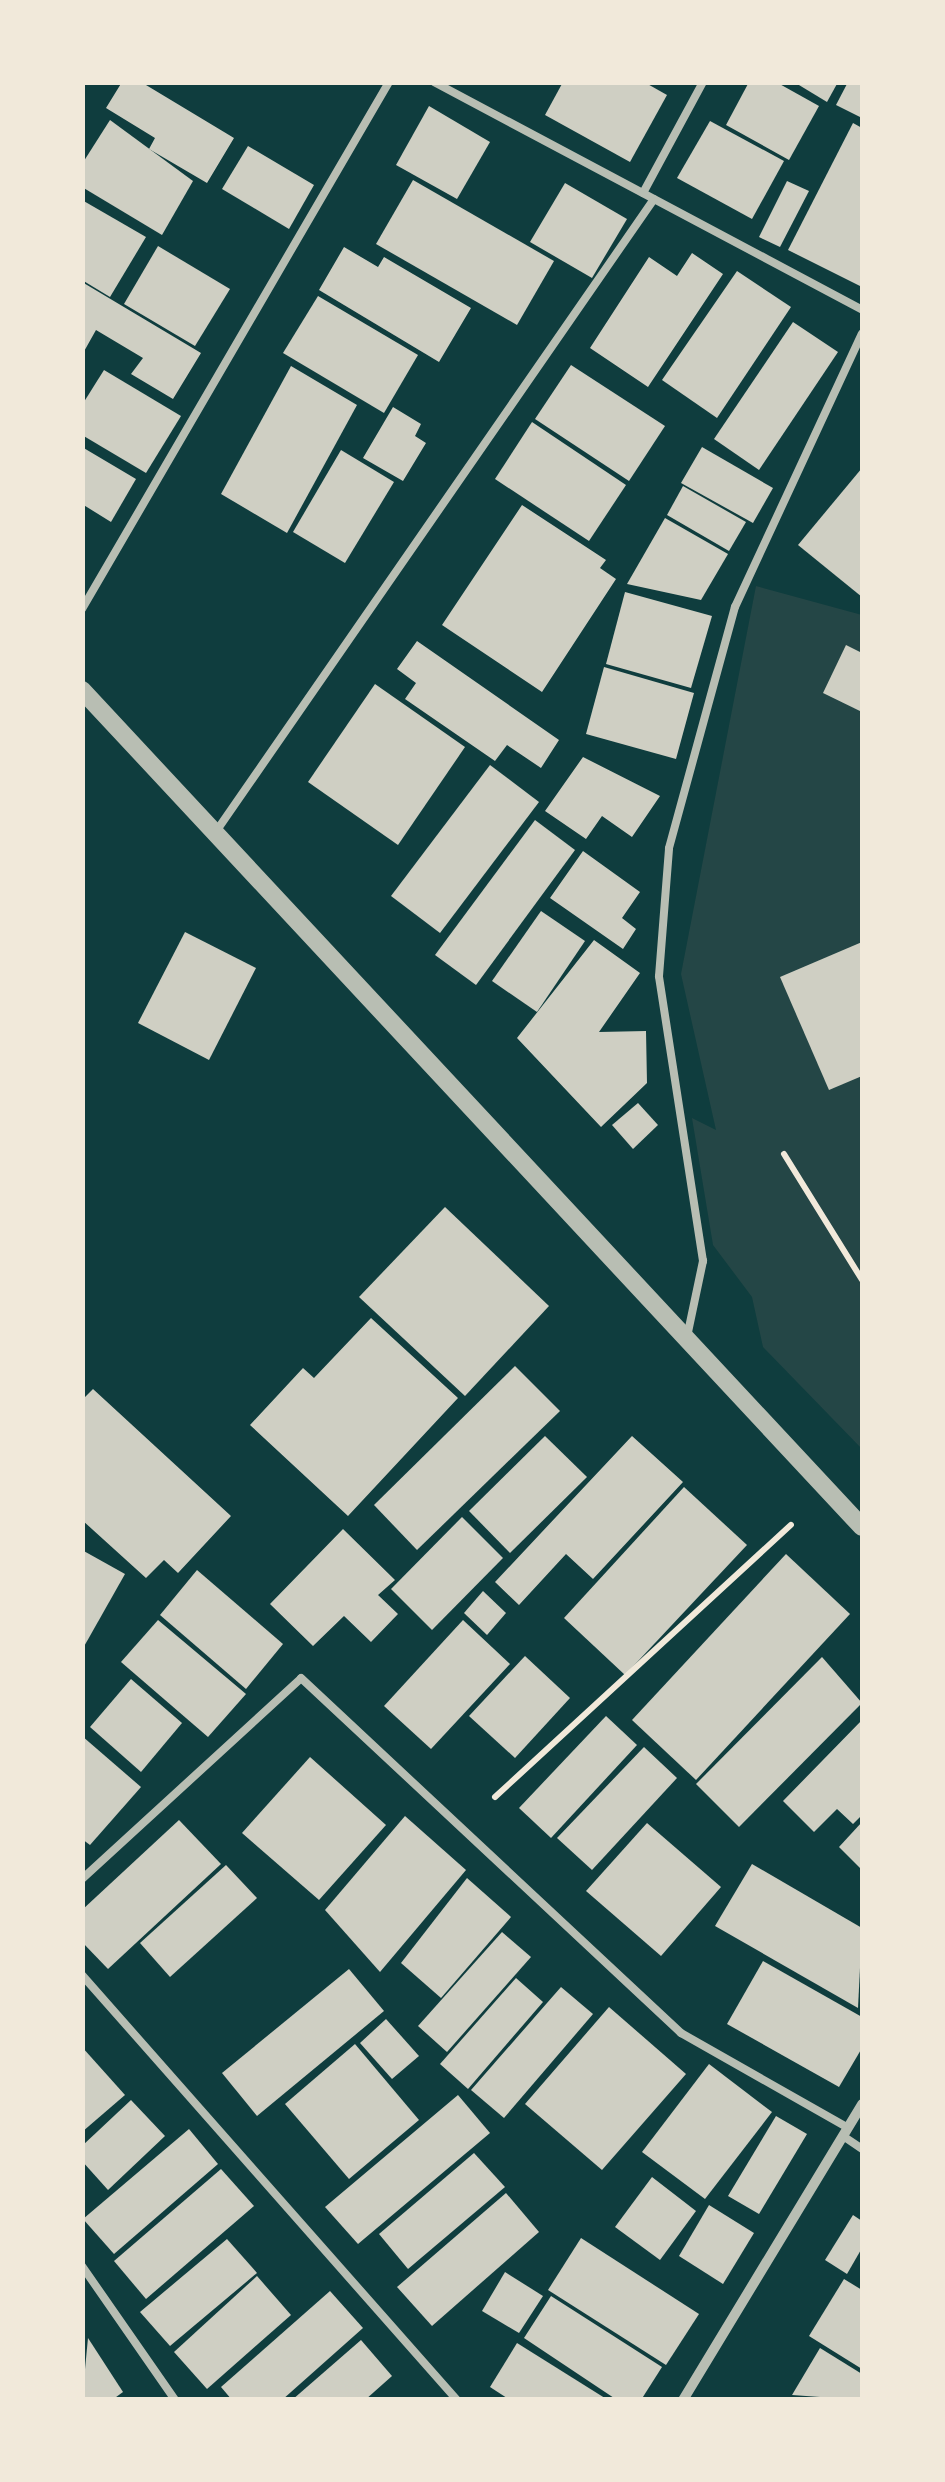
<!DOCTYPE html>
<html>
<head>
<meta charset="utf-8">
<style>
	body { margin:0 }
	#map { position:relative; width:945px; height:2482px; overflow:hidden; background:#0f3d3e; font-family:Arial,sans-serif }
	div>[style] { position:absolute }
	.green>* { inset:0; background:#244646 }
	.building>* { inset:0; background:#cfcfc3 }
	.path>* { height:6px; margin:-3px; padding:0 3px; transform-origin:3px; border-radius:3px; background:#f1e9da }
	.service>* { height:8px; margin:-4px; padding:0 4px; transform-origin:4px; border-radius:4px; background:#b8beb3 }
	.minor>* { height:10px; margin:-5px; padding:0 5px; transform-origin:5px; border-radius:5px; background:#b8beb3 }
	.tertiary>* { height:18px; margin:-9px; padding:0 9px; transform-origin:9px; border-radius:9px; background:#b8beb3 }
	span { translate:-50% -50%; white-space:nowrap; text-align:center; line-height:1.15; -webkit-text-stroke:8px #f1e9da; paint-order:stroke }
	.frame { position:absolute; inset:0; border:85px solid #f1e9da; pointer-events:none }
</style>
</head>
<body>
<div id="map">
	<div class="green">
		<div style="clip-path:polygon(756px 586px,862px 615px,862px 1449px,763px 1347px,752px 1297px,713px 1245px,692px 1118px,716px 1130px,681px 974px)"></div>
	</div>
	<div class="building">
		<div style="clip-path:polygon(122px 82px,141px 82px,234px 138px,207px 183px,149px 149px,155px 138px,106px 108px)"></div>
		<div style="clip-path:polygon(563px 82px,644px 82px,667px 95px,630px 162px,545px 115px)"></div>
		<div style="clip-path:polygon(749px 82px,776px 82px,819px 106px,789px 160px,726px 125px)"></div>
		<div style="clip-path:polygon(794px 82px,838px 82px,827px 102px)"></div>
		<div style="clip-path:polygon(848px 82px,862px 82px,862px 118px,836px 105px)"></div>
		<div style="clip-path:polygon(429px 106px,490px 142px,457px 199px,396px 165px)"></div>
		<div style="clip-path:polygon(110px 120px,193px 181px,162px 235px,82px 187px,82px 164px)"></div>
		<div style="clip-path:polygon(710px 121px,784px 161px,752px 219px,677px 178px)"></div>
		<div style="clip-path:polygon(853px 123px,862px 128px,862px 287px,788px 250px)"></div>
		<div style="clip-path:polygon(248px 146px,314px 185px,289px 229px,222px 189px)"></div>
		<div style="clip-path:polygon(413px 180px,554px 261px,517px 325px,376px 244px)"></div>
		<div style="clip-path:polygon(787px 181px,809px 191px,780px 247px,759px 237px)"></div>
		<div style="clip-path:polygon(565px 183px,627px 219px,592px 278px,530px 242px)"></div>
		<div style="clip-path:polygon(82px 200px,146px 237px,110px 297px,82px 280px)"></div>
		<div style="clip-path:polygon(158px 246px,230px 289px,195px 346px,124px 304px)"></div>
		<div style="clip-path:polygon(344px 247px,378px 267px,384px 257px,471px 308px,439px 362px,319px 290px)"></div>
		<div style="clip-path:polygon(692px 253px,723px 274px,648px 387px,590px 348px,649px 257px,677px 276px)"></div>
		<div style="clip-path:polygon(737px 271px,791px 307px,717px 418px,662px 380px)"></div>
		<div style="clip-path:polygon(82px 282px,201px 353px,173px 399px,131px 374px,143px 358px,96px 330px,82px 355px)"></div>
		<div style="clip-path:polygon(318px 296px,418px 355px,384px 413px,283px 353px)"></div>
		<div style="clip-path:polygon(793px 322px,838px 352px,759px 470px,714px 439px)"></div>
		<div style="clip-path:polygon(571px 365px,665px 426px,629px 481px,535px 419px)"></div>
		<div style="clip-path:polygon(291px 366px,357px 405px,287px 533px,221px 494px)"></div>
		<div style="clip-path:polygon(104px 370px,181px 416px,146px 473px,82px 435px,82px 405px)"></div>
		<div style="clip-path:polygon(393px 407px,421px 424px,415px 436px,426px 443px,403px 481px,363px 458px)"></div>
		<div style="clip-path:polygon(532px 422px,626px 485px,589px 541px,495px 479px)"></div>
		<div style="clip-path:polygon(82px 447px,136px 479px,111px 522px,82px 504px)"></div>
		<div style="clip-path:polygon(702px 447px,773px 488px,753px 523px,681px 483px)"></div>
		<div style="clip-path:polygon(341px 450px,394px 482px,345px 563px,293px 532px)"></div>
		<div style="clip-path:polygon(862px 468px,862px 597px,798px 545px)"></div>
		<div style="clip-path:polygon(683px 486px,746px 522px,729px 551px,667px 515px)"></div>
		<div style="clip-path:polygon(522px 505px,606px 560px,600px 568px,616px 579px,542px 692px,442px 625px)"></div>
		<div style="clip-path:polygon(665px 518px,728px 554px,701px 600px,627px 584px)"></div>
		<div style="clip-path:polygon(625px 592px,712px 616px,691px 688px,606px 664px)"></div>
		<div style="clip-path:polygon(417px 641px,559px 740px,541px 768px,507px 745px,495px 761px,405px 699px,416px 683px,397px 669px)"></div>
		<div style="clip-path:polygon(846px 645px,862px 653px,862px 712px,823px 693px)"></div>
		<div style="clip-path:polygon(604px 667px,694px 693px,676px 759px,586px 734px)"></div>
		<div style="clip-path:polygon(375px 684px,465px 747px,398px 845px,308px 782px)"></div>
		<div style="clip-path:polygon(583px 757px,660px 796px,632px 837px,602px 816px,586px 839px,545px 811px)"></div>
		<div style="clip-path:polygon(490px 765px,539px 802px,440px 933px,391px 896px)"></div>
		<div style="clip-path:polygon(535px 820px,575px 850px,476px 985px,435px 955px)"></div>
		<div style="clip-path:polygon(583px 851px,640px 892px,622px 918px,636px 929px,623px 949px,550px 898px)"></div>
		<div style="clip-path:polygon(541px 911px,585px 941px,537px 1012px,492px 981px)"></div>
		<div style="clip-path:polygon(185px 932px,256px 968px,209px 1060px,138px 1023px)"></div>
		<div style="clip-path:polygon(594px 940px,640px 973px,599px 1032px,646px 1031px,647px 1083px,601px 1127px,517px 1038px)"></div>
		<div style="clip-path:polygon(862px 942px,862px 1076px,829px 1090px,780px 977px)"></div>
		<div style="clip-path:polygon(638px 1103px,658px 1125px,633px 1149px,612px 1125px)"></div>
		<div style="clip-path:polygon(445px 1207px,549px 1306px,465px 1396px,359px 1297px)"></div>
		<div style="clip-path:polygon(371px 1318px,458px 1398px,348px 1516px,250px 1425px,303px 1368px,314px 1378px)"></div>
		<div style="clip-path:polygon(515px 1366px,560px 1411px,417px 1550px,374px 1505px)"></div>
		<div style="clip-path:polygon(93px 1389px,231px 1516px,178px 1573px,164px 1560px,146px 1578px,82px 1520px,82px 1400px)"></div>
		<div style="clip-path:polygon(545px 1436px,587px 1477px,510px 1553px,469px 1511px)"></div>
		<div style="clip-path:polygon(632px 1436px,683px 1482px,593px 1579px,566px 1554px,519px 1605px,495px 1582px)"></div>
		<div style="clip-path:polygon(684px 1487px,747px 1545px,625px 1675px,564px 1618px)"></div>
		<div style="clip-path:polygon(462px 1517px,503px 1558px,432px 1630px,391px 1589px)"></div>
		<div style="clip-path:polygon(343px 1529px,395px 1580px,378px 1595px,398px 1614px,371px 1642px,344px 1616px,313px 1646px,270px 1604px)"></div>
		<div style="clip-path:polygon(82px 1550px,125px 1574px,82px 1650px)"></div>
		<div style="clip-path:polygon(786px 1554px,850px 1614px,696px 1780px,632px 1720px)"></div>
		<div style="clip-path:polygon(197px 1570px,283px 1644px,246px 1689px,160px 1615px)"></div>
		<div style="clip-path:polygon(483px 1591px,506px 1613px,487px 1635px,464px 1613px)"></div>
		<div style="clip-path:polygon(158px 1620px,246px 1694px,208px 1737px,121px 1662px)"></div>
		<div style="clip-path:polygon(463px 1620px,510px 1664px,431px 1749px,384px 1706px)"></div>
		<div style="clip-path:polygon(525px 1656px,570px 1698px,515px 1758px,469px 1716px)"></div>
		<div style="clip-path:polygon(822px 1657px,862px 1703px,739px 1827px,696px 1784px)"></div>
		<div style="clip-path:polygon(131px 1679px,182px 1723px,141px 1772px,90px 1727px)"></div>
		<div style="clip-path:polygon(606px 1716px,637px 1745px,551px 1838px,519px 1808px)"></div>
		<div style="clip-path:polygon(862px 1720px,862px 1815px,853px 1824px,837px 1809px,814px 1832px,783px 1801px)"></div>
		<div style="clip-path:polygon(82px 1736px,141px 1787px,90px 1845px,82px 1839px)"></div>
		<div style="clip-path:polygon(644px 1747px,677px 1778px,592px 1870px,557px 1838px)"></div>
		<div style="clip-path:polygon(310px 1757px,386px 1825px,319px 1900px,242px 1833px)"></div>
		<div style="clip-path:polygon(405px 1816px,466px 1870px,380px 1972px,325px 1910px)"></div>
		<div style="clip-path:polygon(179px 1820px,221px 1864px,108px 1969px,82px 1942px,82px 1910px)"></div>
		<div style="clip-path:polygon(862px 1822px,862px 1870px,839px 1847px)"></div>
		<div style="clip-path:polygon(647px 1823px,721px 1887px,661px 1956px,586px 1891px)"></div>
		<div style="clip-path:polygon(752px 1864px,862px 1928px,858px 2008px,715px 1926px)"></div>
		<div style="clip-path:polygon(226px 1865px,257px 1898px,170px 1977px,140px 1943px)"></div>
		<div style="clip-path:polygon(467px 1878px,511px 1917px,441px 1998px,401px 1963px)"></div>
		<div style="clip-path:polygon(502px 1932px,531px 1957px,447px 2052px,418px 2026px)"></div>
		<div style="clip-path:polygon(763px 1961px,862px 2017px,862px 2048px,839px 2087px,727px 2024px)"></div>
		<div style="clip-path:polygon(349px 1969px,384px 2011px,257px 2116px,222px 2073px)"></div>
		<div style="clip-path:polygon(516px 1978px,543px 2002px,468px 2089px,440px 2064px)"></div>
		<div style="clip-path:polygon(561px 1987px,593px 2014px,504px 2118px,471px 2090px)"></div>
		<div style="clip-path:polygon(609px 2007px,686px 2074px,602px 2170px,525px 2104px)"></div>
		<div style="clip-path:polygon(386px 2019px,419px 2056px,392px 2079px,360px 2043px)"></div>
		<div style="clip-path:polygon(355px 2044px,419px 2120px,349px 2179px,285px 2104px)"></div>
		<div style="clip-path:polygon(82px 2047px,125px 2095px,82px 2132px)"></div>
		<div style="clip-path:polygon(709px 2064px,772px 2112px,705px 2199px,642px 2152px)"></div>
		<div style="clip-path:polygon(458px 2095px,490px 2133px,358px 2244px,325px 2207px)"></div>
		<div style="clip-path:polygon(131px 2100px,165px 2136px,108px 2190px,82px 2161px,82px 2146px)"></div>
		<div style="clip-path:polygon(776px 2116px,807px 2134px,759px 2214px,728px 2196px)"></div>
		<div style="clip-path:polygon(189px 2129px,218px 2164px,114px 2254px,83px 2219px)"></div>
		<div style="clip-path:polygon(474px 2153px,505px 2187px,408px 2269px,379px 2234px)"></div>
		<div style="clip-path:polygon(221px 2169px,254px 2206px,146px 2299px,114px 2261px)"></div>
		<div style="clip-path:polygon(652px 2177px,696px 2211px,660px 2260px,615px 2227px)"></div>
		<div style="clip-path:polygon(506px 2193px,539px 2232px,432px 2326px,397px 2287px)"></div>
		<div style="clip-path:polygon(709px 2205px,754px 2233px,723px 2284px,679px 2256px)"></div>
		<div style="clip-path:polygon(853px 2215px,862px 2221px,862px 2248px,847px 2274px,825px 2260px)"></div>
		<div style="clip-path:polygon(581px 2238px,699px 2314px,666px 2365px,548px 2290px)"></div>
		<div style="clip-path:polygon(227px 2239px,257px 2273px,170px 2346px,140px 2312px)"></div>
		<div style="clip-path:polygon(505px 2272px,543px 2296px,519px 2333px,482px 2311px)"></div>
		<div style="clip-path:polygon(257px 2276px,291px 2315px,207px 2389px,174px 2352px)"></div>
		<div style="clip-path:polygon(844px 2279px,862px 2290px,862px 2369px,809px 2336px)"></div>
		<div style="clip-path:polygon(330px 2291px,363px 2328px,282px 2400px,232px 2400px,221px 2387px)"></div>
		<div style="clip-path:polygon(551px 2296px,662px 2367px,641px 2400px,617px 2400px,524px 2338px)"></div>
		<div style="clip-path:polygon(88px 2338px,123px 2392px,112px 2400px,82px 2400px)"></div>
		<div style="clip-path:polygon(361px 2340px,392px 2376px,365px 2400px,292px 2400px)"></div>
		<div style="clip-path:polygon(517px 2343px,608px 2400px,510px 2400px,490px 2387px)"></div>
		<div style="clip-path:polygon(820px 2348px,862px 2374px,862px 2400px,792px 2395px)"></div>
	</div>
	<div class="path">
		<div style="left:784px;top:1154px;width:148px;rotate:58.2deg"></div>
		<div style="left:495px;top:1797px;width:402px;rotate:-42.6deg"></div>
	</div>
	<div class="service">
		<div style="left:434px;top:82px;width:485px;rotate:28deg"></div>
		<div style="left:643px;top:193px;width:126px;rotate:-61.6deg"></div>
		<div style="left:82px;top:609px;width:610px;rotate:-59.78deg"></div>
		<div style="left:215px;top:833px;width:771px;rotate:-55.3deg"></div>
		<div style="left:687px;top:1337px;width:78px;rotate:-78.1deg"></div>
		<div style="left:703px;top:1261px;width:288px;rotate:-98.8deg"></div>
		<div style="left:659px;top:976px;width:128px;rotate:-85.5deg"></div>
		<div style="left:669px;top:848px;width:250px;rotate:-74.7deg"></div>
		<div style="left:735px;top:607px;width:301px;rotate:-65.1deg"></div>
		<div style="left:82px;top:1879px;width:297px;rotate:-42.5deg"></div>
		<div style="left:301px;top:1678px;width:520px;rotate:43.05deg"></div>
		<div style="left:681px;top:2033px;width:192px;rotate:29.6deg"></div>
		<div style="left:82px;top:1975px;width:567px;rotate:48.58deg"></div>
		<div style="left:843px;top:2136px;width:23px;rotate:34deg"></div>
		<div style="left:82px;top:2266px;width:163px;rotate:55.2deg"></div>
	</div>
	<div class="minor">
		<div style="left:683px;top:2400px;width:346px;rotate:-58.8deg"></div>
	</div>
	<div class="tertiary">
		<div style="left:82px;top:690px;width:1144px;rotate:47.02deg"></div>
	</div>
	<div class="frame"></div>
</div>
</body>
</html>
